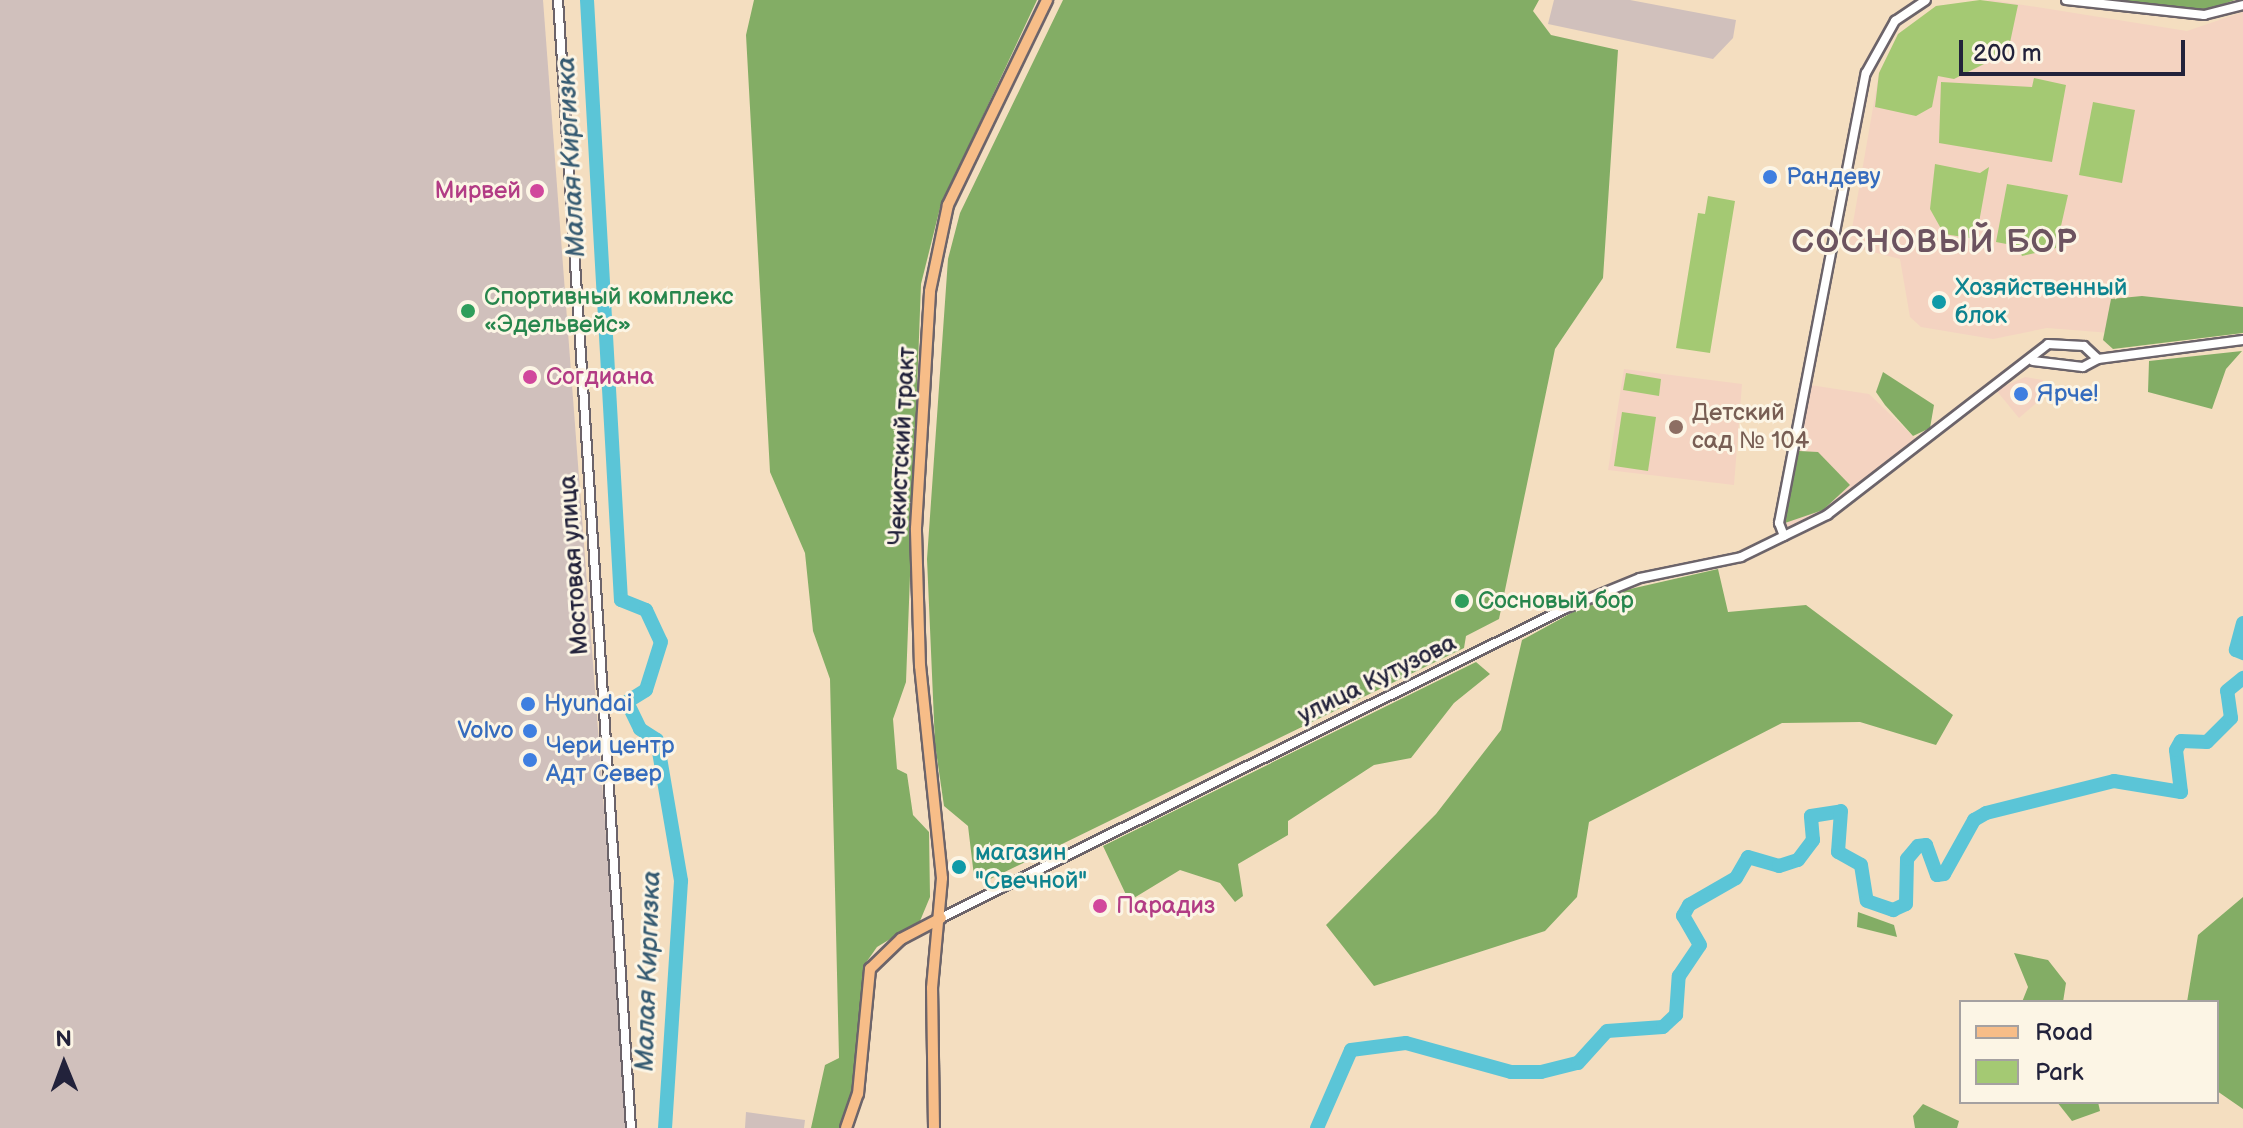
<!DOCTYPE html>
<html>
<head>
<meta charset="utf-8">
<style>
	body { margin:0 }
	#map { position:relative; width:2243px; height:1128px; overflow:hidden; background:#f4dec0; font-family:"Balsamiq Sans",sans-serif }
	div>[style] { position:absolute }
	.built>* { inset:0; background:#f4d3c1 }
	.industrial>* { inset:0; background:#d0c0bc }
	.green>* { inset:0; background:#a4c973 }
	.forest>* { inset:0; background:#83ad65 }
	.river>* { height:14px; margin:-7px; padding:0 7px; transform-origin:7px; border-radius:7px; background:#5bc5d7 }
	.roads { filter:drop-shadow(2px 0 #6c646a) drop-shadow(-2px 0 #6c646a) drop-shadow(0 2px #6c646a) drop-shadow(0 -2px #6c646a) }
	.tertiary>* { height:8px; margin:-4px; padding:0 4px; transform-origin:4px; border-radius:4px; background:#fff }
	.primary>* { height:10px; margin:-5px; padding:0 5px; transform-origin:5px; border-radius:5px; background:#f7bd88 }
	.dots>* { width:22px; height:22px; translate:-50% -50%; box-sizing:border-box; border:4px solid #fcf5e5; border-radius:50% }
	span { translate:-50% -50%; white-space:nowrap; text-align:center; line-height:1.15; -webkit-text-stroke:6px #fcf5e5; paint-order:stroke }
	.shop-label { font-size:24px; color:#366cbe }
	.left { translate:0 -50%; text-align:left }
	.right { translate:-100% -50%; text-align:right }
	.hotel-label { font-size:24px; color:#b23c85 }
	.culture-label { font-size:24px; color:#0d838f }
	.leisure-label { font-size:24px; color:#27864d }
	.education-label { font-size:24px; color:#785e54 }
	.street-label { font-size:24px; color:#22223b }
	.water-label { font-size:26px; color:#365b72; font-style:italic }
	.district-label { font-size:32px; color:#6c5360; font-weight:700; letter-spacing:2px }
	.legend { position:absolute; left:1959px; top:1000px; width:260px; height:104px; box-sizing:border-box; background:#fcf5e5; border:2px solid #a5a1a1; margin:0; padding:10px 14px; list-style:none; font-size:24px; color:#22223b }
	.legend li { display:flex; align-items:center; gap:16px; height:40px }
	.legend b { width:40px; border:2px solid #a5a1a1 }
	.north { position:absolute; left:24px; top:1024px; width:80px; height:80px; -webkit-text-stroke:6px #fcf5e5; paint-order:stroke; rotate:359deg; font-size:22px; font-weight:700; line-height:32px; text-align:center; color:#22223b }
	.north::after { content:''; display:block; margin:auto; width:28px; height:36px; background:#22223b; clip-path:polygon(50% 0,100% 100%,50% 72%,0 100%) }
	.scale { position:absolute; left:1959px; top:40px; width:226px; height:36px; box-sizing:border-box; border:4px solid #22223b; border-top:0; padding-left:10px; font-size:24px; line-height:28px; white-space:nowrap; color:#22223b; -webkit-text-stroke:6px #fcf5e5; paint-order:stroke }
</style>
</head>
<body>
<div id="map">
	<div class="built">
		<div style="clip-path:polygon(1992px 0,2187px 31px,2243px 12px,2243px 328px,2149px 336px,2047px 328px,1993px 339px,1921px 327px,1910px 317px,1900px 259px,1849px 246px,1879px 73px,1898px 34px,1936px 6px)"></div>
		<div style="clip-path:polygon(1624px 369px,1742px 384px,1734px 485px,1608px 470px)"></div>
		<div style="clip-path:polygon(2025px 377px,2043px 380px,2041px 399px,2019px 418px,1996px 390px)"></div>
		<div style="clip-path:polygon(1810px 385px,1869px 394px,1918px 441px,1867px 486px,1788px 529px,1783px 522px)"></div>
	</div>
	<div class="industrial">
		<div style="clip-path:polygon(0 0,543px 0,628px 1128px,0 1128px)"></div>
		<div style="clip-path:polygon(1554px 0,1630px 0,1736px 20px,1733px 38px,1713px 59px,1548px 24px)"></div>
		<div style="clip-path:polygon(746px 1112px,805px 1120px,804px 1128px,745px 1128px)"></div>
	</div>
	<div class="green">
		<div style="clip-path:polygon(1980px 0,2018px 5px,2008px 52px,1954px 79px,1938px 76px,1932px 107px,1916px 116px,1875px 107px,1879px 73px,1898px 34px,1936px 6px)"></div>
		<div style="clip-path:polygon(2034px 78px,2066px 85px,2052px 162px,1939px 143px,1941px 82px,2032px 87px)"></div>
		<div style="clip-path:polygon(2093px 102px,2135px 110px,2122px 183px,2079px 175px)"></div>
		<div style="clip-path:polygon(1935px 164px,1980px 173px,1989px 167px,1976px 239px,1944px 234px,1930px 209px)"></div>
		<div style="clip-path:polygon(2007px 184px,2068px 195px,2056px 248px,2022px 256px,2017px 246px,1996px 242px)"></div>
		<div style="clip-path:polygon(1708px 196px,1735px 201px,1710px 353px,1676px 348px,1698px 213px,1705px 214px)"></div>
		<div style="clip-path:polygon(1626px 373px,1661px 379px,1659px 396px,1623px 390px)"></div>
		<div style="clip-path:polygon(1622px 412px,1656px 417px,1648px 471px,1614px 466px)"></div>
	</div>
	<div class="forest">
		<div style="clip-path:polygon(754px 0,1037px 0,940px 208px,921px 284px,906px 682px,893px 719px,897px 769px,907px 774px,913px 815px,929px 832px,930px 897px,920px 921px,877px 947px,865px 964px,857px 1074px,843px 1128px,811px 1128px,825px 1065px,839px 1058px,830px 679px,813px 631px,805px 553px,770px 472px,746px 35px)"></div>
		<div style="clip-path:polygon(1063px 0,1539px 0,1533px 11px,1551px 35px,1618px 50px,1603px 278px,1555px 349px,1499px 619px,1466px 636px,1464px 648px,986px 881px,974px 876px,968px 826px,944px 806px,935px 744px,927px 559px,948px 259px,960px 213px)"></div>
		<div style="clip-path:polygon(2093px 0,2235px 0,2203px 11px)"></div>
		<div style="clip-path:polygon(2142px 296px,2243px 307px,2243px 333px,2113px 349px,2103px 340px,2111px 299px)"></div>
		<div style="clip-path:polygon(2242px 351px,2226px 369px,2212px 409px,2148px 392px,2149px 361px)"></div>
		<div style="clip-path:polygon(1883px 372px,1934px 405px,1930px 428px,1913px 436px,1885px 405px,1876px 392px)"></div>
		<div style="clip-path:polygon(1799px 451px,1818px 452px,1850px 485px,1823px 510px,1785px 523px)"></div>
		<div style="clip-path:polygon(1718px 569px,1728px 612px,1806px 605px,1953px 715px,1936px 745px,1860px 722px,1782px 723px,1589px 822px,1577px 897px,1545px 931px,1374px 986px,1326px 925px,1436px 814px,1501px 730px,1522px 640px,1604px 595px)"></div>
		<div style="clip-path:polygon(1476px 662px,1490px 674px,1454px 703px,1411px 758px,1374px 765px,1288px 821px,1288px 835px,1238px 864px,1243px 896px,1235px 902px,1220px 883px,1180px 870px,1129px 901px,1103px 846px)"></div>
		<div style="clip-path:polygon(2243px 897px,2243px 1109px,2217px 1091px,2217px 1002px,2187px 1002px,2198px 935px)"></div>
		<div style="clip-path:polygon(1858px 912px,1894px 925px,1897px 937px,1857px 927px)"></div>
		<div style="clip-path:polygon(2014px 953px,2048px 960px,2066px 983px,2063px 1002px,2022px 1002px,2028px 987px)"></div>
		<div style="clip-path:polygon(2057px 1102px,2098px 1102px,2100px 1111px,2072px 1121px)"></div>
		<div style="clip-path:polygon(1923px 1104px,1959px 1121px,1957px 1128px,1915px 1128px,1913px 1116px)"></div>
	</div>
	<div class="river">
		<div style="left:587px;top:0;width:601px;rotate:86.76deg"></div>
		<div style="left:621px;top:600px;width:27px;rotate:22deg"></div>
		<div style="left:646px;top:610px;width:35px;rotate:65deg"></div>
		<div style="left:661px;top:642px;width:50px;rotate:107.4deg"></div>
		<div style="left:646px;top:690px;width:22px;rotate:148deg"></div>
		<div style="left:627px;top:702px;width:30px;rotate:64deg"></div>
		<div style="left:640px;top:729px;width:20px;rotate:33deg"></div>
		<div style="left:657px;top:740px;width:143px;rotate:80.3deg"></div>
		<div style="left:681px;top:881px;width:248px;rotate:93.7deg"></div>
		<div style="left:2243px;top:623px;width:28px;rotate:105deg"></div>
		<div style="left:2236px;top:650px;width:8px;rotate:23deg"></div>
		<div style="left:1317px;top:1128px;width:85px;rotate:-66.4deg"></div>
		<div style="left:1351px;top:1050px;width:55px;rotate:-7.3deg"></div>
		<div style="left:1406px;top:1043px;width:109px;rotate:15.4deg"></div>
		<div style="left:1511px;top:1072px;width:30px"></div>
		<div style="left:1541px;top:1072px;width:38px;rotate:-14deg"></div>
		<div style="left:1578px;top:1063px;width:43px;rotate:-47.8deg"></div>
		<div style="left:1607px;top:1031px;width:56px;rotate:-4.1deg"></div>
		<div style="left:1663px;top:1027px;width:18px;rotate:-43deg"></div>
		<div style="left:1676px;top:1015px;width:39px;rotate:-86deg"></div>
		<div style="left:1679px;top:976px;width:37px;rotate:-56deg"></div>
		<div style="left:1700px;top:945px;width:34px;rotate:-120deg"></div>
		<div style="left:1683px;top:916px;width:13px;rotate:-61deg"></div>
		<div style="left:1689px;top:905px;width:54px;rotate:-29.9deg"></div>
		<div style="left:1736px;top:878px;width:24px;rotate:-60deg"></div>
		<div style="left:1748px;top:857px;width:32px;rotate:16deg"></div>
		<div style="left:1779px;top:866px;width:20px;rotate:-18deg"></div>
		<div style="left:1798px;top:860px;width:25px;rotate:-53deg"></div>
		<div style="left:1813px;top:840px;width:24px;rotate:-95deg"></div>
		<div style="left:1811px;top:816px;width:30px;rotate:-9deg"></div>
		<div style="left:1841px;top:811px;width:41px;rotate:94.2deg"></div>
		<div style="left:1838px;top:852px;width:26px;rotate:29deg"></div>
		<div style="left:1861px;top:865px;width:36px;rotate:81deg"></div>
		<div style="left:1867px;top:901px;width:28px;rotate:19deg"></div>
		<div style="left:1893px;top:910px;width:14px;rotate:-25deg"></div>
		<div style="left:1906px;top:904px;width:45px;rotate:-88.7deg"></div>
		<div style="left:1907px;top:859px;width:17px;rotate:-50deg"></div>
		<div style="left:1918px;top:846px;width:8px;rotate:-7deg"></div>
		<div style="left:1926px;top:845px;width:32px;rotate:70deg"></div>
		<div style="left:1937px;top:875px;width:7px;rotate:-8deg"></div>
		<div style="left:1944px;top:874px;width:62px;rotate:-60.9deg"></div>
		<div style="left:1974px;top:820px;width:14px;rotate:-30deg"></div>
		<div style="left:1986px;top:813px;width:132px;rotate:-14deg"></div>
		<div style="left:2114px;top:781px;width:68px;rotate:9.3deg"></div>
		<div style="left:2181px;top:792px;width:42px;rotate:-96.8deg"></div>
		<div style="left:2176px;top:750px;width:10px;rotate:-61deg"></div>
		<div style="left:2181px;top:741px;width:26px;rotate:2deg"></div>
		<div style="left:2207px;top:742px;width:34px;rotate:-45deg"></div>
		<div style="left:2231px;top:718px;width:27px;rotate:-98deg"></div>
		<div style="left:2227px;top:691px;width:21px;rotate:-39deg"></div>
	</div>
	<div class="roads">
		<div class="tertiary">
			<div style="left:558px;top:0;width:1130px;rotate:86.3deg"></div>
			<div style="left:2066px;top:0;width:139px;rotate:6.2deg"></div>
			<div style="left:2204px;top:15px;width:40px;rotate:-14.4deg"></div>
			<div style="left:2098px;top:359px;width:146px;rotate:-7.5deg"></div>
			<div style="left:2033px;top:361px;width:50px;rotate:6.8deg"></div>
			<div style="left:2083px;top:367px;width:17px;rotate:-28deg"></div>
			<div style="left:1784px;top:536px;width:14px;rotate:-111deg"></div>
			<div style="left:1779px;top:523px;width:458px;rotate:-79.1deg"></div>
			<div style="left:1866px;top:73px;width:60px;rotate:-60.9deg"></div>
			<div style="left:1895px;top:21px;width:37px;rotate:-34deg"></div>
			<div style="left:941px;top:918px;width:695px;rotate:-26.38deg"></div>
			<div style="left:1564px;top:609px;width:82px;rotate:-22.2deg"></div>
			<div style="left:1640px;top:578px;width:103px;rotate:-11.7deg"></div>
			<div style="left:1741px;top:557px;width:96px;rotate:-26deg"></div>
			<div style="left:1827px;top:515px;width:279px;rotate:-37.7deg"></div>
			<div style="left:2048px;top:344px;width:36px;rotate:3deg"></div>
			<div style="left:2084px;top:346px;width:19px;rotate:43deg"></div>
		</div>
		<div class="primary">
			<div style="left:846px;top:1128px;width:36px;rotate:-71deg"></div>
			<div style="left:858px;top:1094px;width:126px;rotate:-84.5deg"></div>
			<div style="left:870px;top:969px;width:43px;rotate:-44.1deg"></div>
			<div style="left:901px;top:939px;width:45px;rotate:-27.7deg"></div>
			<div style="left:934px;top:1128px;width:140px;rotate:-90.8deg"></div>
			<div style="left:932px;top:988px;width:110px;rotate:-84.8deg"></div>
			<div style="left:942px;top:878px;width:213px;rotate:-95.9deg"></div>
			<div style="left:920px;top:666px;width:138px;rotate:-91.7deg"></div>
			<div style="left:916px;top:528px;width:237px;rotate:-86.6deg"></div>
			<div style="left:930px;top:291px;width:88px;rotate:-78.2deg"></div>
			<div style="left:948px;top:205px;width:228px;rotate:-64.2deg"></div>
		</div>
	</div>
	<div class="dots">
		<div style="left:1770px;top:177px;background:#3f7fe0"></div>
		<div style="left:537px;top:191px;background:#d1479c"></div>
		<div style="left:1939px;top:302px;background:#0f9aa8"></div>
		<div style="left:468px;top:311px;background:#2e9e5b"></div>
		<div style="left:530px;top:377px;background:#d1479c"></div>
		<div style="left:2021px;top:394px;background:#3f7fe0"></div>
		<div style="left:1676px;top:427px;background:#8d6e63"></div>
		<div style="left:1462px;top:601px;background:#2e9e5b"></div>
		<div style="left:528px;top:704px;background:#3f7fe0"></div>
		<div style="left:530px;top:731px;background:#3f7fe0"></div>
		<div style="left:530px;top:760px;background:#3f7fe0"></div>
		<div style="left:959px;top:867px;background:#0f9aa8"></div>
		<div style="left:1100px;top:906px;background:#d1479c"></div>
	</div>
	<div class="shop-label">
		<span class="left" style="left:1786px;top:177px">Рандеву</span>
		<span class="left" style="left:2037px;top:394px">Ярче!</span>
		<span class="left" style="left:544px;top:704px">Hyundai</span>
		<span class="right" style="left:514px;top:731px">Volvo</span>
		<span class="left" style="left:546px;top:760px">Чери центр<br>Адт Север</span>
	</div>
	<div class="hotel-label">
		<span class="right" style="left:521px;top:191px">Мирвей</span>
		<span class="left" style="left:546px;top:377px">Согдиана</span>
		<span class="left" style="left:1116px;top:906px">Парадиз</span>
	</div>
	<div class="culture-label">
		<span class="left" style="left:1955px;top:302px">Хозяйственный<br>блок</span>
		<span class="left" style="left:975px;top:867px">магазин<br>"Свечной"</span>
	</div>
	<div class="leisure-label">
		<span class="left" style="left:484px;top:311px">Спортивный комплекс<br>«Эдельвейс»</span>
		<span class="left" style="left:1478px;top:601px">Сосновый бор</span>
	</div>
	<div class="education-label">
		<span class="left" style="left:1692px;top:427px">Детский<br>сад № 104</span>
	</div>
	<div class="street-label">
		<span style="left:902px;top:446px;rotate:-87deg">Чекистский тракт</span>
		<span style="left:574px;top:565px;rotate:-94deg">Мостовая улица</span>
		<span style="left:1377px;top:679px;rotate:-26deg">улица Кутузова</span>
	</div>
	<div class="water-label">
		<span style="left:572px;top:157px;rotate:-93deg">Малая Киргизка</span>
		<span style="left:649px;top:971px;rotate:-88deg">Малая Киргизка</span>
	</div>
	<div class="district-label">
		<span style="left:1935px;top:243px">СОСНОВЫЙ БОР</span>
	</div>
	<ul class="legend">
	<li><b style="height:10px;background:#f7bd88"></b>Road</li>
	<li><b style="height:22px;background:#a4c973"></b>Park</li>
	</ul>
	<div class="north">N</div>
	<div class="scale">200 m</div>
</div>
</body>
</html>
